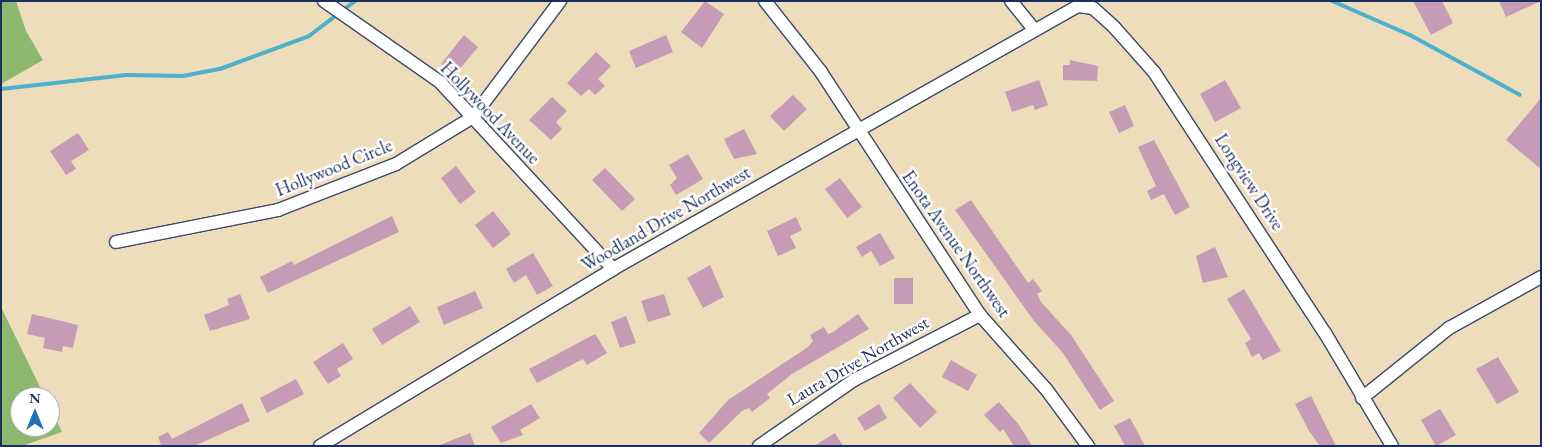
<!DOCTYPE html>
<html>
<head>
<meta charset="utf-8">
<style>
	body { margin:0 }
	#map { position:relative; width:1542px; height:447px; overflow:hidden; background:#edb; font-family:"EB Garamond",serif }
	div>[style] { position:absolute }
	.forest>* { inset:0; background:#8fb86f }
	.stream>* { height:4px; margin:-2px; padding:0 2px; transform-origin:2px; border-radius:2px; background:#4db0cc }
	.building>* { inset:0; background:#c69bb5 }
	.roads { filter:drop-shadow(1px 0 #3b496c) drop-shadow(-1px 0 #3b496c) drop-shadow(0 1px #3b496c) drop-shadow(0 -1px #3b496c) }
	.minor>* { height:12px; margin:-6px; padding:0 6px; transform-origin:6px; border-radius:6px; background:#fff }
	span { translate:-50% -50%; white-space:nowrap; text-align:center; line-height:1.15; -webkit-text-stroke:5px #fff; paint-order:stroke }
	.street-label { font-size:18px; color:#1b2f5e }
	.frame { position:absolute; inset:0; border:2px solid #1b2f5e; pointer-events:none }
	.north { position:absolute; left:10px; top:387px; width:50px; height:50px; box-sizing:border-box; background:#fff; border:1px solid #a4acbf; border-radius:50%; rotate:0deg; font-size:14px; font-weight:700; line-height:20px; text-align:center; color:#1b2f5e }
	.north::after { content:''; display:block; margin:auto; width:18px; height:22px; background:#1f6fb2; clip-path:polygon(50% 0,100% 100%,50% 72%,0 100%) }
</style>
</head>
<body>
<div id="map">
	<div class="forest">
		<div style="clip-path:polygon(1px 1px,16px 1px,26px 31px,43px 60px,1px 84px)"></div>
		<div style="clip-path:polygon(1px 307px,45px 397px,20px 397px,20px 427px,50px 427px,50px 407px,62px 432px,22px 446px,1px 446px)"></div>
	</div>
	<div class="stream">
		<div style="left:1332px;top:1px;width:85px;rotate:23.6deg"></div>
		<div style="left:1410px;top:35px;width:125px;rotate:28.6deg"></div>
		<div style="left:1px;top:89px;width:126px;rotate:-6.4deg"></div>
		<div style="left:126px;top:75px;width:57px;rotate:1deg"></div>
		<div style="left:183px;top:76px;width:38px;rotate:-11deg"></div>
		<div style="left:220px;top:69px;width:95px;rotate:-20.3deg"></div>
		<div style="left:309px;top:36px;width:58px;rotate:-37.3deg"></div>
	</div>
	<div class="building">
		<div style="clip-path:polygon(705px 1px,724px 14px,702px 48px,681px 32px)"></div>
		<div style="clip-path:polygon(1413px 1px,1442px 1px,1453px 23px,1431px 35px)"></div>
		<div style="clip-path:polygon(1499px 1px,1541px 1px,1506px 17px)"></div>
		<div style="clip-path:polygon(464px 35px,478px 47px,455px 75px,441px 64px)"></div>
		<div style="clip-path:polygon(666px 35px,673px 52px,636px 68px,629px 51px)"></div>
		<div style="clip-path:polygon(596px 52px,611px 66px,598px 79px,605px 86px,595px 95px,589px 89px,581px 96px,567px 83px)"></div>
		<div style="clip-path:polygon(1070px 60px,1098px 66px,1097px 81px,1063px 80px,1063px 65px,1070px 65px)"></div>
		<div style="clip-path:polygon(1039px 80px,1048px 105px,1035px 110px,1033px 105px,1012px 112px,1005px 92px)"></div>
		<div style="clip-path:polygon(1225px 80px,1241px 108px,1215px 122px,1200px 94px)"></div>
		<div style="clip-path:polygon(793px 95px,807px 109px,784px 131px,770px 116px)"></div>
		<div style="clip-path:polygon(552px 97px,567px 111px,556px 122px,562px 129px,551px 140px,529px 120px)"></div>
		<div style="clip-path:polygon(1541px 98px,1541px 169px,1506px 140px)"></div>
		<div style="clip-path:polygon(1125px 105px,1134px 126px,1119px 133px,1109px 112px)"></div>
		<div style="clip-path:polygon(744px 129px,757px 154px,734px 159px,724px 139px)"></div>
		<div style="clip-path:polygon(78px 133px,89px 150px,71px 161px,76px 169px,66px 175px,50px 151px)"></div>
		<div style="clip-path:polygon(1154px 140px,1190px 207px,1175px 215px,1164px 194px,1151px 200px,1147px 191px,1156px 186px,1138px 147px)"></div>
		<div style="clip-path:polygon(688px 154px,703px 179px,676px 195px,670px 185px,677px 178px,669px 165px)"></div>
		<div style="clip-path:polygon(456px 166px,476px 192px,460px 204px,441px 178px)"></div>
		<div style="clip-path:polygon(605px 168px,635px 199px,622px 211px,592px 180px)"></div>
		<div style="clip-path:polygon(840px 178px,862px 207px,847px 218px,825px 189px)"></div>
		<div style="clip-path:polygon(971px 200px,1028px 283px,1033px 279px,1042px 291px,1037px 294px,1041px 302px,1071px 335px,1114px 401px,1100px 410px,1063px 353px,1034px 321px,955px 210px)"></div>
		<div style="clip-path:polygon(493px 211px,511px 234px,493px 248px,475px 225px)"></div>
		<div style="clip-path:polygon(392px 216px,399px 232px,268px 293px,260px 277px,292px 261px,294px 265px)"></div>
		<div style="clip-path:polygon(796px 217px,802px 230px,790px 236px,796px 248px,778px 256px,767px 231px)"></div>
		<div style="clip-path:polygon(880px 233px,895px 258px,880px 266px,871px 251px,862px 257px,856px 247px)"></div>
		<div style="clip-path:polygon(1215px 247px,1228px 277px,1203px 283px,1196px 256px)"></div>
		<div style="clip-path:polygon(533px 253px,553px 286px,537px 295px,526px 275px,514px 283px,506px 269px)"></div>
		<div style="clip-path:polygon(710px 265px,724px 297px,703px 308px,687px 278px)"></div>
		<div style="clip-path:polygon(894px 278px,913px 278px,913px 304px,894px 304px)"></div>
		<div style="clip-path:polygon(1244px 289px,1281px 351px,1263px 360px,1259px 353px,1252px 357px,1245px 343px,1251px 339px,1227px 299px)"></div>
		<div style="clip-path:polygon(475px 291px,483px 308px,444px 325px,437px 307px)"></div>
		<div style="clip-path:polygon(240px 294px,250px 319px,210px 331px,204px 315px,229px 305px,227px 299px)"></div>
		<div style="clip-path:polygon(664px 294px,671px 315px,648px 322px,641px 301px)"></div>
		<div style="clip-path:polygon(410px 306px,420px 322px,382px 345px,372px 329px)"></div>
		<div style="clip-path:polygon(32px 314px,78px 325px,73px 348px,63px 346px,62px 352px,43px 348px,45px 338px,27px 334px)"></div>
		<div style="clip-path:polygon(858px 314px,869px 329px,792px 374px,767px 394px,770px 398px,752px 412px,749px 408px,742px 411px,709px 443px,699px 433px,728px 400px,808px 347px,813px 341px,810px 335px,824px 327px,828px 334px,833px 332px)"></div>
		<div style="clip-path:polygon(626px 316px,636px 343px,620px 348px,611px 322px)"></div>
		<div style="clip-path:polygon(595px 334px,607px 353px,587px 365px,583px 359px,537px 383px,529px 369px)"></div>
		<div style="clip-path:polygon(343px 343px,353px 359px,337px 369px,341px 376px,328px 384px,313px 362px)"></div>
		<div style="clip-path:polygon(1498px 357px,1519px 392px,1497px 404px,1476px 369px)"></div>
		<div style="clip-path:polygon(951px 360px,977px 375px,968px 391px,942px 377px)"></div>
		<div style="clip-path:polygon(296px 379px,304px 394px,267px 413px,260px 398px)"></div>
		<div style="clip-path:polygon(910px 383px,937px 412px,920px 428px,893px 398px)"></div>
		<div style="clip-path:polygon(1311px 396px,1336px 446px,1320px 446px,1309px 431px,1295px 404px)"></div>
		<div style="clip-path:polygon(999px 402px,1019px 425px,1032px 446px,1014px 446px,1003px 429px,1000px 432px,984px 415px)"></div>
		<div style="clip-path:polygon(242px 403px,250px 421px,194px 446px,158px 446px,161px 444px,158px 437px,168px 432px,172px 439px)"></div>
		<div style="clip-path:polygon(531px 404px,540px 418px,520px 430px,523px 435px,501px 443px,491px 427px)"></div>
		<div style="clip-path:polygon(879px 404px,887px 418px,865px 431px,857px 418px)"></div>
		<div style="clip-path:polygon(1440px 409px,1456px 435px,1436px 446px,1421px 420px)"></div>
		<div style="clip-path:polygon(1130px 418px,1145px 446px,1125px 446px,1114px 426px)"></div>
		<div style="clip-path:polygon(470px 433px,475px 446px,440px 446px,440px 445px)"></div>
		<div style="clip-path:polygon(835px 433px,843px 446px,814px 446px)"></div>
	</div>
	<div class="roads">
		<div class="minor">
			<div style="left:324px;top:1px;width:141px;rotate:34.9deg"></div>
			<div style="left:440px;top:82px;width:255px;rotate:47.2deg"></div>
			<div style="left:765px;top:1px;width:90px;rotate:51.7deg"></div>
			<div style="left:821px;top:72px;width:290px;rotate:56.8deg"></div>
			<div style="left:980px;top:315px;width:99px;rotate:48.3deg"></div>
			<div style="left:1046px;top:389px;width:71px;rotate:53.6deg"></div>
			<div style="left:1011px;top:1px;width:35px;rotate:51deg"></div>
			<div style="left:116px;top:242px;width:165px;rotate:-11.2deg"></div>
			<div style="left:278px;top:210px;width:127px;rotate:-21.3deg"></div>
			<div style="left:396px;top:164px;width:90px;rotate:-31.4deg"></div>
			<div style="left:473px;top:117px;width:145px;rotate:-53.1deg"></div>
			<div style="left:1362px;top:398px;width:112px;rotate:-38.8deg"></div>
			<div style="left:1449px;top:328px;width:105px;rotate:-29deg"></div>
			<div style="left:320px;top:446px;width:342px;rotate:-31.1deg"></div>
			<div style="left:613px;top:269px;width:534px;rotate:-29.49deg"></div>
			<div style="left:1078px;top:6px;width:15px;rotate:8deg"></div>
			<div style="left:1093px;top:8px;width:28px;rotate:42deg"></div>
			<div style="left:1114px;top:27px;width:60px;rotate:48.4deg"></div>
			<div style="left:1154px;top:72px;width:312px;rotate:56.8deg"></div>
			<div style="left:1325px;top:333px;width:131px;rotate:59.3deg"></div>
			<div style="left:759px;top:446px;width:116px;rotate:-34.8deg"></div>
			<div style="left:854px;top:380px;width:142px;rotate:-27.3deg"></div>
		</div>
	</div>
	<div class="street-label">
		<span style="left:490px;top:113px;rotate:46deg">Hollywood Avenue</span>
		<span style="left:334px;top:168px;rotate:-22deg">Hollywood Circle</span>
		<span style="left:1249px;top:182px;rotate:57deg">Longview Drive</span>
		<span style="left:666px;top:219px;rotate:-30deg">Woodland Drive Northwest</span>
		<span style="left:956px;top:244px;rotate:55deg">Enota Avenue Northwest</span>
		<span style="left:858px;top:361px;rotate:-30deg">Laura Drive Northwest</span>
	</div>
	<div class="frame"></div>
	<div class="north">N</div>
</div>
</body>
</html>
